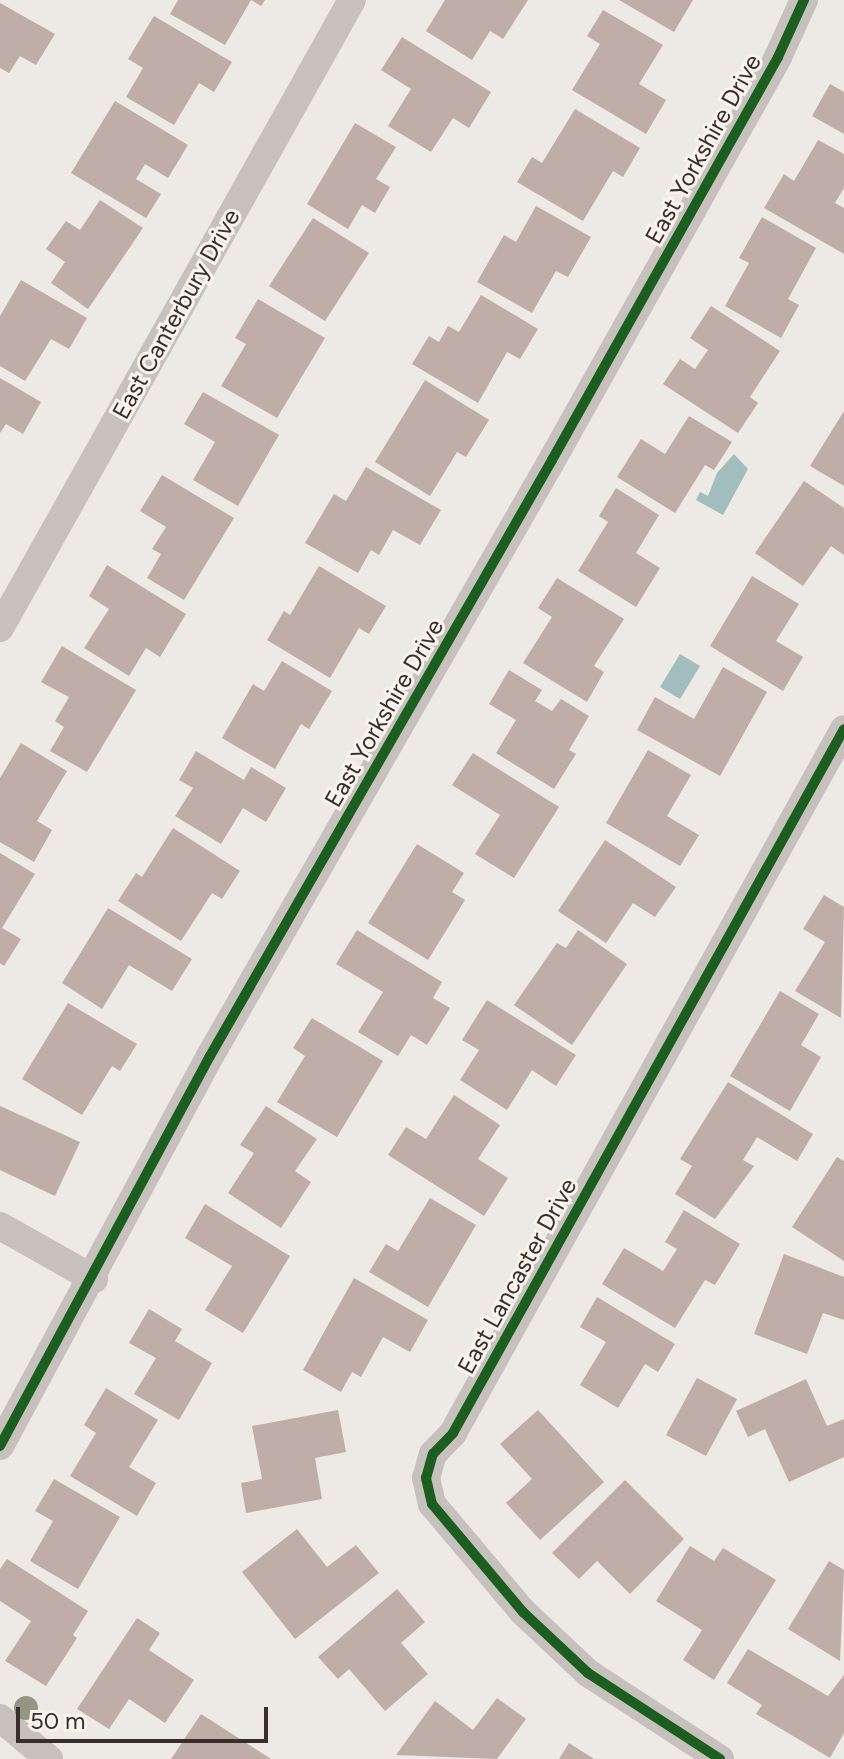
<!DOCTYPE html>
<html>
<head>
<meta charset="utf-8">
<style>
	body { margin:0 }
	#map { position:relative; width:844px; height:1759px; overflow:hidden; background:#ede9e4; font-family:Figtree,sans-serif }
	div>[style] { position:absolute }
	.water>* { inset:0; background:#a2bdbd }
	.building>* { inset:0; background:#bfaea7 }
	.minor>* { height:28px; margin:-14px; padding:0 14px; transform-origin:14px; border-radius:14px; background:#c6c1bd }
	.cycleway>* { height:10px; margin:-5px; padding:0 5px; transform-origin:5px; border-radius:5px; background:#1b5e20 }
	.trees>* { width:24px; height:24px; margin:-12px; border-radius:50%; background:#929682 }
	span { translate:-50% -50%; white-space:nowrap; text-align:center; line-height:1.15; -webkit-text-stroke:6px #f9f3ec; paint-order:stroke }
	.street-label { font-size:24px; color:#372f2b }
	.scale { position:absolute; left:16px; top:1707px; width:252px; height:36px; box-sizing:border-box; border:4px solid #372f2b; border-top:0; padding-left:10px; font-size:24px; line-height:28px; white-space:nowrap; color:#372f2b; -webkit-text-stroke:6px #f9f3ec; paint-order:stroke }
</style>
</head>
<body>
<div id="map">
	<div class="water">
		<div style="clip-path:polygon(734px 454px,748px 469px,723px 515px,696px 500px,700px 492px,708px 496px,717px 473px)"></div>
		<div style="clip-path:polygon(680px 654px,700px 666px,680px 699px,660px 687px)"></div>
	</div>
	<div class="building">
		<div style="clip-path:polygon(178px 0,265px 0,261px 6px,251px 0,225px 45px,170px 14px)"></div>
		<div style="clip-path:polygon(445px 0,528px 0,503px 39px,490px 31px,472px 60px,426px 31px)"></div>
		<div style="clip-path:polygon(619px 0,693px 0,674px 32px)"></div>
		<div style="clip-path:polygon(0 3px,55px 34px,36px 65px,20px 56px,9px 73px,0 68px)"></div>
		<div style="clip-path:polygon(603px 10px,663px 45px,639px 84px,666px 100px,646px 134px,572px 90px,600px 44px,587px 36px)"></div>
		<div style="clip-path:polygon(154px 16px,232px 62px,214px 92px,199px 83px,174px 125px,126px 97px,143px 68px,128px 59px)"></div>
		<div style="clip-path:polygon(402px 37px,491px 92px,469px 128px,453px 118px,431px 152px,388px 126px,411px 89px,381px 70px)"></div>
		<div style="clip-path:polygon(830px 84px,844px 92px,844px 134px,812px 116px)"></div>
		<div style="clip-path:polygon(115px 101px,188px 145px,168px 178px,145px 164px,136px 179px,161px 194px,146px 218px,71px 173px)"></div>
		<div style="clip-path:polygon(575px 109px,640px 148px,623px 177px,613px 171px,583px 221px,517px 182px,532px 157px,542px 163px)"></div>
		<div style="clip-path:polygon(355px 123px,396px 147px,376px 179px,390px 187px,375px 213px,362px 205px,348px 229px,307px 204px)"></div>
		<div style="clip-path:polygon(818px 140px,844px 154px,844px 188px,835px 203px,844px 208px,844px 254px,764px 208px,784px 174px,794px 181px)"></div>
		<div style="clip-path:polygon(100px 200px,143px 228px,88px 309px,51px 283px,65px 262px,46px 249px,66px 221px,80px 230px)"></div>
		<div style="clip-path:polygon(536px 206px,591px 237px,568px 277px,556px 271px,532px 313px,477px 282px,504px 235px,516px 242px)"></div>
		<div style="clip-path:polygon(762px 217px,816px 248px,788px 299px,799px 305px,781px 338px,725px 306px,749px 263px,739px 258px)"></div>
		<div style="clip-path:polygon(313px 218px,369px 253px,325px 321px,269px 286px)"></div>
		<div style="clip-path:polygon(21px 280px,87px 318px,69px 349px,51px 339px,25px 381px,0 366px,0 316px)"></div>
		<div style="clip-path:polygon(481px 295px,538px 329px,520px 359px,507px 352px,478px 403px,412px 364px,429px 336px,439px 342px,448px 326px,459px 332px)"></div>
		<div style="clip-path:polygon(258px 299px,325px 338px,277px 418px,221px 386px,246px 344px,235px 338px)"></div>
		<div style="clip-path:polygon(711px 306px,780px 351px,750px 397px,758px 403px,738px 433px,663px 384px,680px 359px,695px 369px,708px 350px,690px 338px)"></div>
		<div style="clip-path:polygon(0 378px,41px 402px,23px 434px,6px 424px,0 433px)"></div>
		<div style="clip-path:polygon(425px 380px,489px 420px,466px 457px,457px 452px,430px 496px,375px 462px)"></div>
		<div style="clip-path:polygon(203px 392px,279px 435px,238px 506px,193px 480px,215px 442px,184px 424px)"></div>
		<div style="clip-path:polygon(844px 411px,844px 486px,810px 466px)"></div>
		<div style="clip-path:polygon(689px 416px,732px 442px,714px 470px,705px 465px,675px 513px,617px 477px,641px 439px,665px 454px)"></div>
		<div style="clip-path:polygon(366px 467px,441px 510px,420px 545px,393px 530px,379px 555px,371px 550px,358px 573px,305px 543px,334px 494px,346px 501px)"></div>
		<div style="clip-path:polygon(162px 475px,234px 518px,184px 600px,147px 578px,161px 554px,152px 549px,166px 527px,140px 511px)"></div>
		<div style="clip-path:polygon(804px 481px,844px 508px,844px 555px,831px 546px,803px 586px,755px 553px)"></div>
		<div style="clip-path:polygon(616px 488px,659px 515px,636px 553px,660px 568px,636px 607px,578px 571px,608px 522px,599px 516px)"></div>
		<div style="clip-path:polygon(107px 565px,186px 614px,160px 657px,146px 648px,129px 676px,84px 648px,109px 609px,89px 596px)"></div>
		<div style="clip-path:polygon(319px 566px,386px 606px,369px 634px,359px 628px,330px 678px,267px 640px,284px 611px,290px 615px)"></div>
		<div style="clip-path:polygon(752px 576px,799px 604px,776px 641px,803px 657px,783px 691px,710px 646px)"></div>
		<div style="clip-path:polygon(557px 578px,624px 619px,594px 666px,604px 672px,587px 702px,523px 663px,552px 617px,538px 608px)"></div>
		<div style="clip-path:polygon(62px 646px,136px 690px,87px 772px,50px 751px,64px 727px,55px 721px,69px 697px,41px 682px)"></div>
		<div style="clip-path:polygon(282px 661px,332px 691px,309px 729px,301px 724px,275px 769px,222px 738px,253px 684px,264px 691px)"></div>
		<div style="clip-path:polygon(723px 667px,767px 692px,720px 776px,637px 730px,655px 697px,694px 719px)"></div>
		<div style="clip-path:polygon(509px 670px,542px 690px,535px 701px,552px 711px,561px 699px,589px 716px,569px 750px,576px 754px,554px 789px,496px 753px,516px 720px,489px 704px)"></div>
		<div style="clip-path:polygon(21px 743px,67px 771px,37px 821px,52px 830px,34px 862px,0 842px,0 778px)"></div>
		<div style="clip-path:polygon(648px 750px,691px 775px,667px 816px,699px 835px,680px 866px,606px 823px)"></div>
		<div style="clip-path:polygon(196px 751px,244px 780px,251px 767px,286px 788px,266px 822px,243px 808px,221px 844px,175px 816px,193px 788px,179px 780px)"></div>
		<div style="clip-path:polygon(473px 753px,559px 807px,514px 878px,475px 854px,500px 815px,452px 785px)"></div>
		<div style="clip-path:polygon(173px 828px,240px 871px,222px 899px,212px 893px,181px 941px,118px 901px,136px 873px,142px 877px)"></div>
		<div style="clip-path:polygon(605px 840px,676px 887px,655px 917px,633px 903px,606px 943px,558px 911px)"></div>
		<div style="clip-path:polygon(417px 844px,464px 873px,452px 892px,465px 900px,428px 960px,368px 923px)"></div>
		<div style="clip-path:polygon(0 853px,35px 874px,2px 928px,21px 939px,4px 966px,0 963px)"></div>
		<div style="clip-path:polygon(824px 895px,844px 907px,841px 1018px,795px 991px,825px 942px,803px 929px)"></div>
		<div style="clip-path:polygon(108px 908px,192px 959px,172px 991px,129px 965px,102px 1009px,62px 983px)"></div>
		<div style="clip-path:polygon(357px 930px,442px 982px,433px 998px,450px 1008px,427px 1045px,411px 1035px,398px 1056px,358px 1032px,383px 992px,336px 964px)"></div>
		<div style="clip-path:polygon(578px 930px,627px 964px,572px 1045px,514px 1005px,557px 943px,566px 948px)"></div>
		<div style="clip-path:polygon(780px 991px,819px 1014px,801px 1045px,821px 1057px,790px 1111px,730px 1076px)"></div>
		<div style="clip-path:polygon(487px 1000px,576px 1055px,556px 1086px,532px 1070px,507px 1110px,460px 1080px,479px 1050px,462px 1040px)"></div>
		<div style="clip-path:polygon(68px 1003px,137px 1044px,120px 1071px,112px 1066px,82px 1115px,22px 1079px)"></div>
		<div style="clip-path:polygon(312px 1018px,383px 1061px,337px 1137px,277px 1102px,305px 1056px,293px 1048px)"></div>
		<div style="clip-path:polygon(728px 1082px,813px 1134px,797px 1161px,757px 1137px,743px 1160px,754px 1166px,715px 1219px,675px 1194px,692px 1166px,680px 1159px)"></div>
		<div style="clip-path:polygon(454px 1095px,500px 1125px,478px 1159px,508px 1178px,484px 1216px,388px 1155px,406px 1127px,426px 1139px)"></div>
		<div style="clip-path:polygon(0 1106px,80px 1142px,55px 1196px,0 1170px)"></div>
		<div style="clip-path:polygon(266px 1106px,317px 1139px,295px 1171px,311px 1182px,281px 1228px,228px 1193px,254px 1153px,240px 1145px)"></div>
		<div style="clip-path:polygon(837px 1157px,844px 1161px,844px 1261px,792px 1227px)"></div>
		<div style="clip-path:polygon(430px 1198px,476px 1225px,428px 1307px,369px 1272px,386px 1244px,398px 1251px)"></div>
		<div style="clip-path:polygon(205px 1204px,290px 1256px,243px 1333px,205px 1310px,232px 1266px,185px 1238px)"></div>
		<div style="clip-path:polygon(684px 1210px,740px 1244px,715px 1285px,705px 1280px,675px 1328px,602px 1284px,624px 1248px,663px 1271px,677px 1249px,665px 1242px)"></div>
		<div style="clip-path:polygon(784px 1254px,844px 1277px,844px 1320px,823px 1313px,807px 1354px,754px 1334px)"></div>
		<div style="clip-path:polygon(354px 1278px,428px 1320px,410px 1352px,383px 1337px,361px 1377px,352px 1372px,341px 1392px,303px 1370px)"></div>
		<div style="clip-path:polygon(597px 1297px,675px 1344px,658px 1372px,645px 1364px,618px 1408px,580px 1385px,606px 1342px,580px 1327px)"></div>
		<div style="clip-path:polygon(149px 1309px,182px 1329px,175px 1341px,212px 1363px,179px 1420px,134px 1394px,156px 1358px,129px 1343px)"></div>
		<div style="clip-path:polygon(697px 1378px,737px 1399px,706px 1456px,666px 1435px)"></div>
		<div style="clip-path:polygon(806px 1379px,827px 1426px,844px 1419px,844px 1457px,789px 1482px,765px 1429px,748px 1437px,736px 1411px)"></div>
		<div style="clip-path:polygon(106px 1388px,158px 1420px,129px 1467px,156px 1483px,137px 1516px,70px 1476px,96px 1433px,84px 1425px)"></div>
		<div style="clip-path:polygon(338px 1410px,346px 1452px,315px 1458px,322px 1499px,246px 1513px,241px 1483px,262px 1479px,252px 1426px)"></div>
		<div style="clip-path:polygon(538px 1410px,604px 1482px,540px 1540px,506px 1503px,532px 1479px,500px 1444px)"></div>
		<div style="clip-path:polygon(54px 1479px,120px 1517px,78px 1589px,30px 1561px,53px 1521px,35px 1511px)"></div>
		<div style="clip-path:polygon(625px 1480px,684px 1539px,630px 1594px,597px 1561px,579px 1579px,552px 1553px)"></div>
		<div style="clip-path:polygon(297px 1529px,327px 1567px,356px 1545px,379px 1573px,295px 1639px,242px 1572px)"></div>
		<div style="clip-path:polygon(690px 1546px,714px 1561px,723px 1548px,776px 1580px,714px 1680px,683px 1660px,702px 1630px,656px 1601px)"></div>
		<div style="clip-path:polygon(7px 1559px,88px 1611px,73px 1635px,77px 1638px,46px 1686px,5px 1661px,31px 1621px,0 1601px,0 1569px)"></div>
		<div style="clip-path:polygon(829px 1561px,844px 1570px,840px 1661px,788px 1629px)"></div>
		<div style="clip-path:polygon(397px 1589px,425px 1622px,401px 1643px,428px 1674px,385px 1711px,349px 1669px,338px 1679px,318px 1657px)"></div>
		<div style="clip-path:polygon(137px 1618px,160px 1633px,149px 1650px,194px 1680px,165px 1723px,129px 1699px,109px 1729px,77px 1709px)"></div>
		<div style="clip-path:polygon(748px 1649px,828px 1696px,844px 1675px,844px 1733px,830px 1758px,756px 1714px,762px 1705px,727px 1683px)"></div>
		<div style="clip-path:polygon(497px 1698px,526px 1719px,497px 1759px,396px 1755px,435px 1701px,473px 1730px)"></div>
		<div style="clip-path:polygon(201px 1714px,271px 1759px,171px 1759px)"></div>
		<div style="clip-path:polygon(569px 1743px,594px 1759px,559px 1759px)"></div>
	</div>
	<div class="minor">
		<div style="left:0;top:628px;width:720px;rotate:-60.73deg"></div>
		<div style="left:0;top:1226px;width:108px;rotate:29.4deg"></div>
		<div style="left:0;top:1446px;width:443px;rotate:-61.7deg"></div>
		<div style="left:210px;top:1056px;width:687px;rotate:-60.15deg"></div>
		<div style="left:552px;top:460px;width:462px;rotate:-60.7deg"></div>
		<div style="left:778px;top:57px;width:63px;rotate:-65.5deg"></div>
		<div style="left:0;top:1718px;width:64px;rotate:39.9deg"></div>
		<div style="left:720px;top:1759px;width:158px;rotate:-146.9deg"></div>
		<div style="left:588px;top:1673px;width:89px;rotate:-136.8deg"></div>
		<div style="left:523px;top:1612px;width:141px;rotate:-130.1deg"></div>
		<div style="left:432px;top:1504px;width:27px;rotate:-103deg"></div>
		<div style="left:426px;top:1478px;width:25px;rotate:-74deg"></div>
		<div style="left:433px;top:1454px;width:29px;rotate:-46deg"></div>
		<div style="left:453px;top:1433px;width:805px;rotate:-60.95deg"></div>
	</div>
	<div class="cycleway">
		<div style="left:0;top:1446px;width:443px;rotate:-61.7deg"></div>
		<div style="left:210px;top:1056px;width:687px;rotate:-60.15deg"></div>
		<div style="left:552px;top:460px;width:462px;rotate:-60.7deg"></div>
		<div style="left:778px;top:57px;width:63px;rotate:-65.5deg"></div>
		<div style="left:720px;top:1759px;width:158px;rotate:-146.9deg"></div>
		<div style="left:588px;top:1673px;width:89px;rotate:-136.8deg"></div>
		<div style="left:523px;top:1612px;width:141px;rotate:-130.1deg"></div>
		<div style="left:432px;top:1504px;width:27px;rotate:-103deg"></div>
		<div style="left:426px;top:1478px;width:25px;rotate:-74deg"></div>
		<div style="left:433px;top:1454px;width:29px;rotate:-46deg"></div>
		<div style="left:453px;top:1433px;width:805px;rotate:-60.95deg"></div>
	</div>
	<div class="trees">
		<div style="left:26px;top:1708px"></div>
	</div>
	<div class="street-label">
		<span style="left:703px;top:149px;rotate:-61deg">East Yorkshire Drive</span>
		<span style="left:176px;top:314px;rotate:-61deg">East Canterbury Drive</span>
		<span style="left:384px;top:713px;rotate:-60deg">East Yorkshire Drive</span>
		<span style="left:517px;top:1276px;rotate:-61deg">East Lancaster Drive</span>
	</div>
	<div class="scale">50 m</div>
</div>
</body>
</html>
